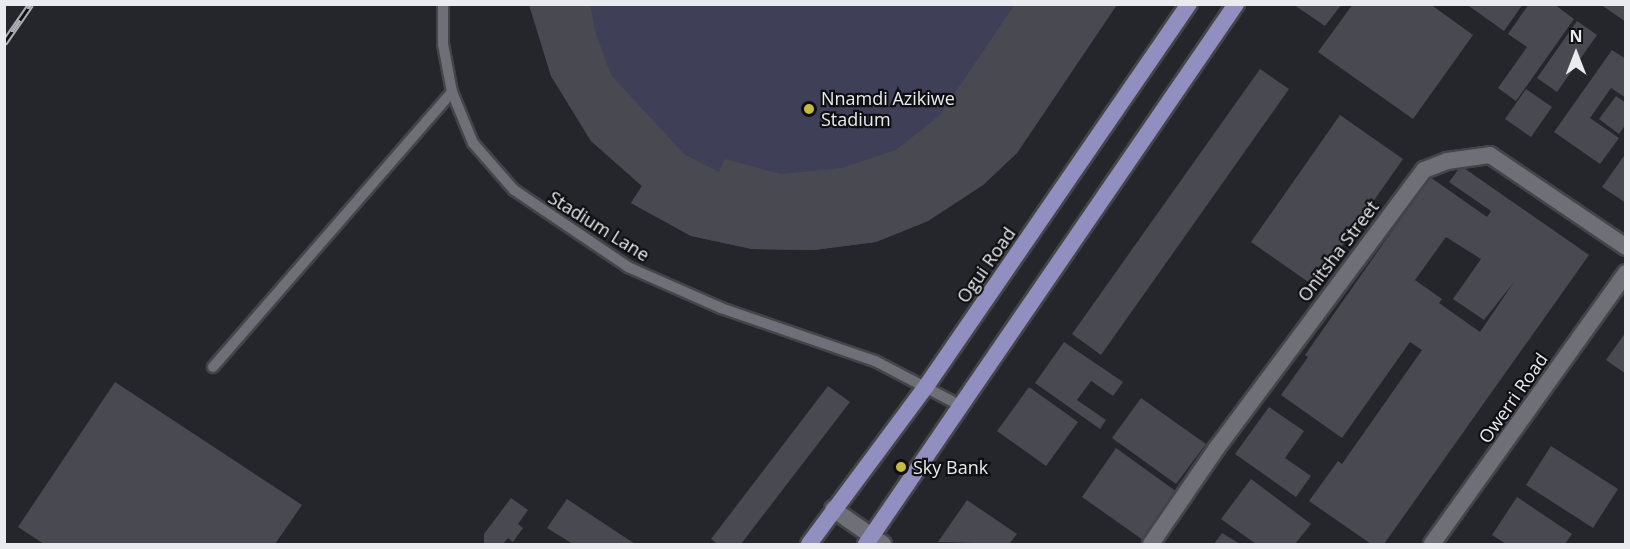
<!DOCTYPE html>
<html>
<head>
<meta charset="utf-8">
<style>
	body { margin:0 }
	#map { position:relative; width:1630px; height:549px; overflow:hidden; background:#25252c; font-family:"Open Sans",sans-serif }
	div>[style] { position:absolute }
	.green>* { inset:0; background:#403f58 }
	.building>* { inset:0; background:#494951 }
	.roads { filter:drop-shadow(2px 0 #444449) drop-shadow(-2px 0 #444449) drop-shadow(0 2px #444449) drop-shadow(0 -2px #444449) }
	.service>* { height:10px; margin:-5px; padding:0 5px; transform-origin:5px; border-radius:5px; background:#6f6f77 }
	.minor>* { height:16px; margin:-8px; padding:0 8px; transform-origin:8px; border-radius:8px; background:#6f6f77 }
	.primary>* { height:16px; margin:-8px; padding:0 8px; transform-origin:8px; border-radius:8px; background:#918fc0 }
	.rail>* { height:7px; margin-top:-3.5px; transform-origin:0; background:repeating-linear-gradient(90deg,#0f0f12 0 14px,#adaeb3 0 28px); box-sizing:border-box; border-block:2px solid #adaeb3 }
	.dots>* { width:16px; height:16px; translate:-50% -50%; box-sizing:border-box; border:3px solid #0f0f12; border-radius:50% }
	span { translate:-50% -50%; white-space:nowrap; text-align:center; line-height:1.15; -webkit-text-stroke:4.5px #0f0f12; paint-order:stroke }
	.poi-label { font-size:18px; color:#eaebef }
	.left { translate:0 -50%; text-align:left }
	.street-label { font-size:18px; color:#eaebef }
	.frame { position:absolute; inset:0; border:6px solid #eaebef; pointer-events:none }
	.north { position:absolute; left:1546px; top:24px; width:60px; height:60px; -webkit-text-stroke:4px #0f0f12; paint-order:stroke; rotate:0deg; font-size:16px; font-weight:700; line-height:24px; text-align:center; color:#eaebef }
	.north::after { content:''; display:block; margin:auto; width:21px; height:27px; background:#eaebef; clip-path:polygon(50% 0,100% 100%,50% 72%,0 100%) }
</style>
</head>
<body>
<div id="map">
	<div class="green">
		<div style="clip-path:polygon(529px 5px,1117px 5px,1017px 153px,983px 185px,928px 221px,876px 242px,814px 250px,752px 249px,691px 236px,631px 203px,642px 186px,591px 141px,551px 76px)"></div>
	</div>
	<div class="building">
		<div style="clip-path:polygon(529px 4px,590px 4px,595px 31px,611px 75px,684px 154px,719px 172px,725px 159px,781px 174px,841px 168px,896px 150px,940px 115px,1015px 4px,1117px 4px,1017px 153px,983px 185px,928px 221px,876px 242px,814px 250px,752px 249px,691px 236px,631px 203px,642px 186px,591px 141px,551px 76px)"></div>
		<div style="clip-path:polygon(1353px 4px,1430px 4px,1473px 35px,1413px 119px,1318px 52px)"></div>
		<div style="clip-path:polygon(1466px 4px,1523px 4px,1504px 31px)"></div>
		<div style="clip-path:polygon(1529px 4px,1554px 4px,1574px 19px,1516px 101px,1498px 88px,1527px 47px,1508px 34px)"></div>
		<div style="clip-path:polygon(1600px 4px,1626px 4px,1626px 22px)"></div>
		<div style="clip-path:polygon(1294px 5px,1341px 5px,1325px 26px)"></div>
		<div style="clip-path:polygon(1577px 21px,1597px 35px,1557px 92px,1537px 78px)"></div>
		<div style="clip-path:polygon(1612px 50px,1626px 59px,1626px 98px,1611px 88px,1590px 118px,1619px 138px,1600px 164px,1554px 132px)"></div>
		<div style="clip-path:polygon(1260px 69px,1289px 89px,1101px 355px,1072px 334px)"></div>
		<div style="clip-path:polygon(1526px 89px,1552px 107px,1531px 137px,1505px 119px)"></div>
		<div style="clip-path:polygon(1616px 96px,1626px 103px,1626px 124px,1619px 134px,1599px 119px)"></div>
		<div style="clip-path:polygon(1340px 115px,1403px 159px,1314px 286px,1251px 242px)"></div>
		<div style="clip-path:polygon(1626px 153px,1626px 203px,1602px 187px)"></div>
		<div style="clip-path:polygon(evenodd,1461px 166px,1589px 255px,1384px 544px,1371px 544px,1309px 501px,1338px 461px,1342px 464px,1422px 350px,1410px 342px,1342px 438px,1281px 395px,1308px 357px,1305px 355px,1430px 177px,1487px 217px,1491px 211px,1449px 182px,1461px 166px,1446px 237px,1481px 259px,1453px 299px,1484px 320px,1514px 282px,1480px 332px,1439px 303px,1442px 299px,1415px 280px,1446px 237px)"></div>
		<div style="clip-path:polygon(1626px 332px,1626px 374px,1606px 360px)"></div>
		<div style="clip-path:polygon(1064px 342px,1123px 382px,1113px 396px,1091px 381px,1077px 400px,1106px 420px,1100px 429px,1035px 383px)"></div>
		<div style="clip-path:polygon(115px 382px,302px 505px,275px 544px,44px 544px,18px 527px)"></div>
		<div style="clip-path:polygon(828px 386px,850px 402px,741px 544px,718px 544px,711px 539px)"></div>
		<div style="clip-path:polygon(1029px 387px,1078px 422px,1046px 466px,997px 431px)"></div>
		<div style="clip-path:polygon(1141px 398px,1206px 444px,1176px 484px,1112px 438px)"></div>
		<div style="clip-path:polygon(1269px 407px,1304px 431px,1285px 458px,1311px 476px,1296px 497px,1235px 454px)"></div>
		<div style="clip-path:polygon(1551px 446px,1618px 489px,1593px 528px,1526px 485px)"></div>
		<div style="clip-path:polygon(1116px 448px,1177px 492px,1143px 540px,1082px 497px)"></div>
		<div style="clip-path:polygon(1251px 479px,1311px 524px,1295px 544px,1256px 544px,1221px 519px)"></div>
		<div style="clip-path:polygon(1517px 497px,1572px 534px,1565px 544px,1506px 544px,1492px 535px)"></div>
		<div style="clip-path:polygon(511px 498px,528px 510px,518px 524px,523px 528px,513px 542px,508px 538px,503px 544px,484px 544px,484px 534px)"></div>
		<div style="clip-path:polygon(567px 499px,635px 544px,573px 544px,547px 528px)"></div>
		<div style="clip-path:polygon(967px 500px,1017px 534px,1009px 544px,938px 542px)"></div>
		<div style="clip-path:polygon(1222px 533px,1240px 544px,1214px 544px)"></div>
	</div>
	<div class="roads">
		<div class="service">
			<div style="left:443px;top:4px;width:40px;rotate:90deg"></div>
			<div style="left:443px;top:44px;width:49px;rotate:79.4deg"></div>
			<div style="left:452px;top:92px;width:55px;rotate:67.6deg"></div>
			<div style="left:473px;top:143px;width:62px;rotate:48.9deg"></div>
			<div style="left:514px;top:190px;width:138px;rotate:34deg"></div>
			<div style="left:628px;top:267px;width:102px;rotate:23.8deg"></div>
			<div style="left:721px;top:308px;width:163px;rotate:19deg"></div>
			<div style="left:875px;top:361px;width:97px;rotate:27.6deg"></div>
			<div style="left:213px;top:367px;width:364px;rotate:-49deg"></div>
		</div>
		<div class="minor">
			<div style="left:833px;top:509px;width:61px;rotate:35deg"></div>
			<div style="left:1151px;top:544px;width:115px;rotate:-55.6deg"></div>
			<div style="left:1216px;top:449px;width:348px;rotate:-53.3deg"></div>
			<div style="left:1424px;top:170px;width:25px;rotate:-21deg"></div>
			<div style="left:1447px;top:161px;width:43px;rotate:-7.9deg"></div>
			<div style="left:1490px;top:155px;width:164px;rotate:34.1deg"></div>
			<div style="left:1432px;top:544px;width:333px;rotate:-54.4deg"></div>
		</div>
		<div class="primary">
			<div style="left:809px;top:544px;width:198px;rotate:-53.4deg"></div>
			<div style="left:927px;top:385px;width:462px;rotate:-55.5deg"></div>
			<div style="left:866px;top:544px;width:655px;rotate:-55.58deg"></div>
		</div>
	</div>
	<div class="rail">
		<div style="left:4px;top:43px;width:47px;rotate:-55.3deg"></div>
	</div>
	<div class="dots">
		<div style="left:809px;top:109px;background:#c5bc3d"></div>
		<div style="left:901px;top:467px;background:#c5bc3d"></div>
	</div>
	<div class="poi-label">
		<span class="left" style="left:821px;top:109px">Nnamdi Azikiwe<br>Stadium</span>
		<span class="left" style="left:913px;top:467px">Sky Bank</span>
	</div>
	<div class="street-label">
		<span style="left:599px;top:226px;rotate:32deg">Stadium Lane</span>
		<span style="left:1338px;top:251px;rotate:-53deg">Onitsha Street</span>
		<span style="left:986px;top:265px;rotate:-55deg">Ogui Road</span>
		<span style="left:1513px;top:398px;rotate:-55deg">Owerri Road</span>
	</div>
	<div class="frame"></div>
	<div class="north">N</div>
</div>
</body>
</html>
